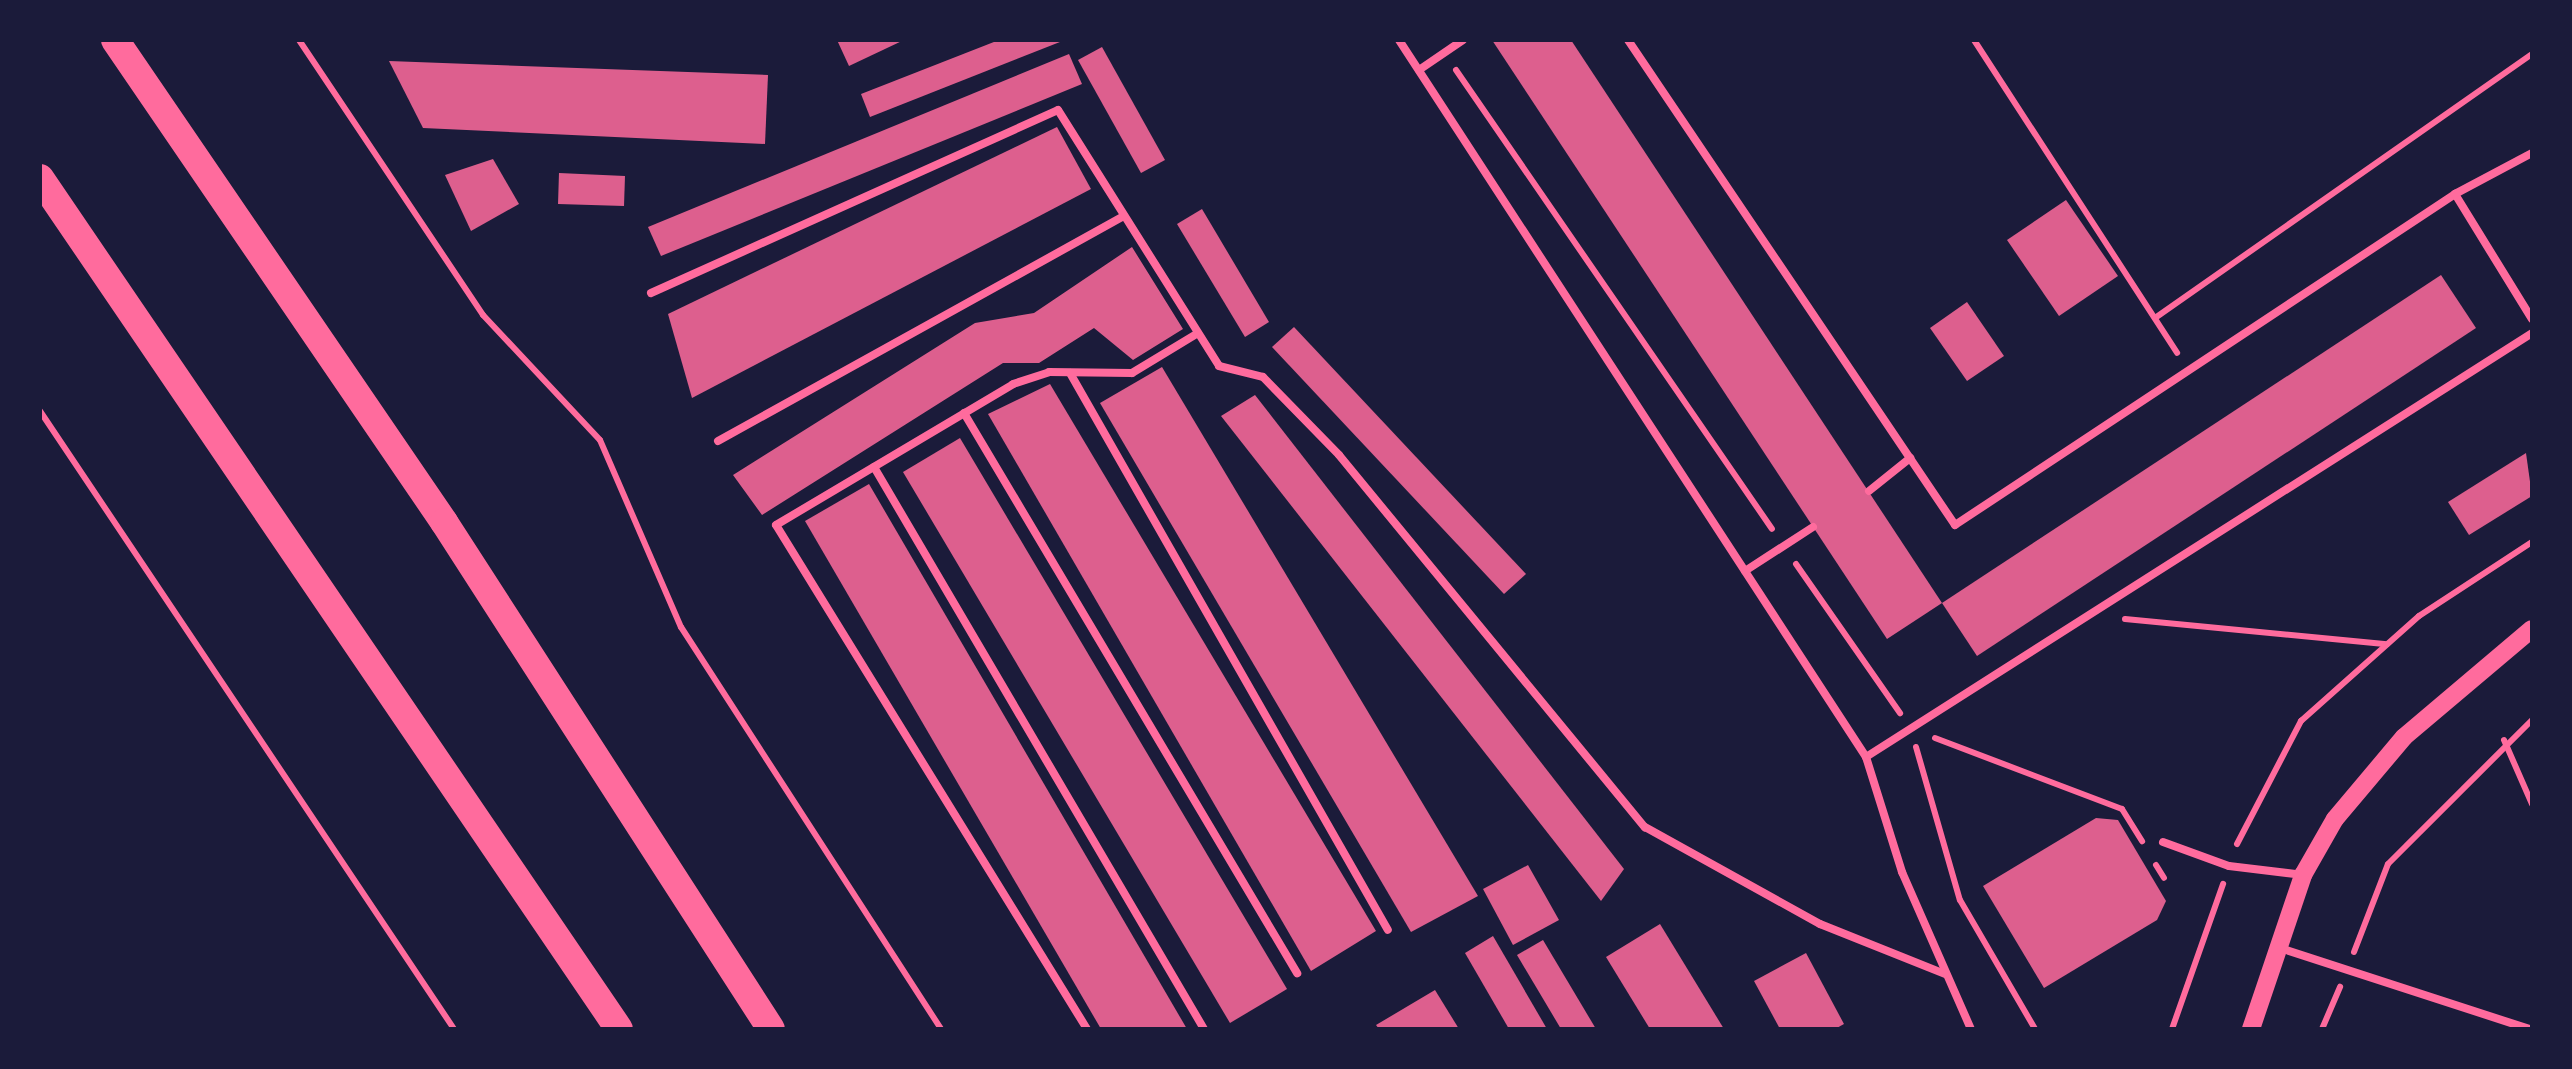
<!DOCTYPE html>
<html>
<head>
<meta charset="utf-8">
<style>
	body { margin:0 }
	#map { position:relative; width:2572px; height:1069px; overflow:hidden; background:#1b1b3a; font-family:Mulish,sans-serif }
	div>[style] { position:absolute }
	.building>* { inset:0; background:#dd5f8e }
	.path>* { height:6px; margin:-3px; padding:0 3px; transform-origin:3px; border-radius:3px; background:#ff6b9d }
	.service>* { height:8px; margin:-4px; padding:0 4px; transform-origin:4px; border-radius:4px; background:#ff6b9d }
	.tertiary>* { height:18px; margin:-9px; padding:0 9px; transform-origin:9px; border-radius:9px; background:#ff6b9d }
	.trunk>* { height:28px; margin:-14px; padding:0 14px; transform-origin:14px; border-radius:14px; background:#ff6b9d }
	span { translate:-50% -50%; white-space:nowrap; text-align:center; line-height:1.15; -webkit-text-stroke:10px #1b1b3a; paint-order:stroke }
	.frame { position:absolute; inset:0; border:42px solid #1b1b3a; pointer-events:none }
</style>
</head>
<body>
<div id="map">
	<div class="building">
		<div style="clip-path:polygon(837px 40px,904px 40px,849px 66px)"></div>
		<div style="clip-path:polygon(999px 40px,1065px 40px,870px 117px,861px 94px)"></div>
		<div style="clip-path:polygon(1492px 40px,1571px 40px,1942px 603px,1887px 639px)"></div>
		<div style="clip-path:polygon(1102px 47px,1165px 160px,1141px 173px,1078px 60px)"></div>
		<div style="clip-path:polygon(1069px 54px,1082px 84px,661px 256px,648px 227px)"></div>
		<div style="clip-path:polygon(389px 61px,768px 75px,765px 144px,423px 128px)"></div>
		<div style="clip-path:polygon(1057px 127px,1091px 189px,692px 398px,668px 314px)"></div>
		<div style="clip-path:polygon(493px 159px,519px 204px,471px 231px,445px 175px)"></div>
		<div style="clip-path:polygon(559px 173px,625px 176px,624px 206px,558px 204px)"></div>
		<div style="clip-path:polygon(2066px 200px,2118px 276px,2059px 316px,2007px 240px)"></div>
		<div style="clip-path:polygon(1202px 209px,1269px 322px,1245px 337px,1177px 224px)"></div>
		<div style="clip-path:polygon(1132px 247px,1183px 329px,1133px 360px,1094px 328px,1039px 363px,1003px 363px,762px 515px,733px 475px,975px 323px,1034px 313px)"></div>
		<div style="clip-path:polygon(2441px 275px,2476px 328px,1977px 656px,1942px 603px)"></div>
		<div style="clip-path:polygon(1967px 302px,2004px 356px,1967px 381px,1930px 328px)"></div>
		<div style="clip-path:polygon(1294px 327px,1526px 574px,1504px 594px,1272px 347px)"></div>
		<div style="clip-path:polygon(1162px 367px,1478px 896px,1411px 932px,1100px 403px)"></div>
		<div style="clip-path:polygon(1050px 384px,1376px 931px,1311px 971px,988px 414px)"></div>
		<div style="clip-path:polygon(1255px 395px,1624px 869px,1601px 901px,1221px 416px)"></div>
		<div style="clip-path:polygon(960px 438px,1287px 989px,1230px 1023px,903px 472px)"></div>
		<div style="clip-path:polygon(2526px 453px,2532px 496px,2469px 535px,2448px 502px)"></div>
		<div style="clip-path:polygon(869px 484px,1187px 1029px,1101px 1029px,805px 521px)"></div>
		<div style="clip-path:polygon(2096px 818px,2118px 820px,2166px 901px,2157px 920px,2044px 988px,1983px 886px)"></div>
		<div style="clip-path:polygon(1528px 865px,1559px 920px,1513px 945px,1483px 889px)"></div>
		<div style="clip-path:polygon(1660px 924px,1724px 1029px,1650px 1029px,1606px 957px)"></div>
		<div style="clip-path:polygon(1493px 936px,1547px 1029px,1509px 1029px,1465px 953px)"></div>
		<div style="clip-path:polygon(1543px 940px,1596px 1029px,1561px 1029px,1517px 955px)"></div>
		<div style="clip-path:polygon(1806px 953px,1844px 1024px,1835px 1029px,1780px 1029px,1754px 981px)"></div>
		<div style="clip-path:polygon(1435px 990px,1459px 1029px,1379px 1029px,1376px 1025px)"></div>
	</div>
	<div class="path">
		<div style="left:299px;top:40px;width:331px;rotate:56.2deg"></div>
		<div style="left:483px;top:315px;width:171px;rotate:46.9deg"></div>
		<div style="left:600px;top:440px;width:204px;rotate:66.6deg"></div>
		<div style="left:681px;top:627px;width:479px;rotate:57.1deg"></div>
		<div style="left:1974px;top:40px;width:373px;rotate:57deg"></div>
		<div style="left:1456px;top:70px;width:557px;rotate:55.45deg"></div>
		<div style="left:2155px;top:318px;width:460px;rotate:-35deg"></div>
		<div style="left:40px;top:411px;width:744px;rotate:56.18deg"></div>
		<div style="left:1796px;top:564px;width:182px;rotate:55.1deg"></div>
		<div style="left:2125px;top:619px;width:263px;rotate:5.5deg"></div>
		<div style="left:1935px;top:738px;width:200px;rotate:20.8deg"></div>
		<div style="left:2122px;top:809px;width:38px;rotate:58deg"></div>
		<div style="left:2504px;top:740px;width:70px;rotate:66.4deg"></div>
		<div style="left:1916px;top:747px;width:159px;rotate:74deg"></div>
		<div style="left:1960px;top:900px;width:149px;rotate:59.8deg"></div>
		<div style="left:2237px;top:844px;width:139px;rotate:-62.5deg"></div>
		<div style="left:2301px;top:721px;width:158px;rotate:-41.7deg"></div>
		<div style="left:2419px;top:616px;width:135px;rotate:-33.2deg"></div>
		<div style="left:2156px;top:865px;width:15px;rotate:58deg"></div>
		<div style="left:2354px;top:952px;width:94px;rotate:-68.9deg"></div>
		<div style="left:2388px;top:864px;width:204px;rotate:-45deg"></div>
		<div style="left:2172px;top:1029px;width:154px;rotate:-70.6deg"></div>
		<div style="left:2322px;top:1029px;width:46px;rotate:-66.8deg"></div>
	</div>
	<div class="service">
		<div style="left:1399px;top:40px;width:856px;rotate:56.92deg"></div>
		<div style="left:1866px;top:757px;width:121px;rotate:72.6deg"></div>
		<div style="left:1902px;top:872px;width:171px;rotate:66.3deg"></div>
		<div style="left:1628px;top:40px;width:585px;rotate:56.01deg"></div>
		<div style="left:1955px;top:525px;width:600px;rotate:-33.5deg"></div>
		<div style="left:1419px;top:70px;width:53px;rotate:-34.3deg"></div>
		<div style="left:2532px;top:153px;width:87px;rotate:152deg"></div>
		<div style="left:2455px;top:194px;width:147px;rotate:58.4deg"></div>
		<div style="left:651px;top:293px;width:446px;rotate:-24.2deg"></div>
		<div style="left:1058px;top:110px;width:302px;rotate:57.8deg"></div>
		<div style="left:1219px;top:366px;width:45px;rotate:14deg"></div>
		<div style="left:1263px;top:377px;width:109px;rotate:45.7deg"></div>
		<div style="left:1339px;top:455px;width:482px;rotate:50.6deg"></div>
		<div style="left:1645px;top:827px;width:200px;rotate:29deg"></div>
		<div style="left:1820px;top:924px;width:135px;rotate:21.8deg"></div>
		<div style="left:1070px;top:373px;width:641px;rotate:60.28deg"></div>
		<div style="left:964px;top:413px;width:652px;rotate:59.26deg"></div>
		<div style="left:718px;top:441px;width:464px;rotate:-29deg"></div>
		<div style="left:874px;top:467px;width:652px;rotate:59.58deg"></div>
		<div style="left:1869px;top:491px;width:53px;rotate:-38.8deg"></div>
		<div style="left:1745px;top:571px;width:81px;rotate:-32.9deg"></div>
		<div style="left:1866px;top:757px;width:790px;rotate:-32.48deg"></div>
		<div style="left:2163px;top:842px;width:70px;rotate:20deg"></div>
		<div style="left:2229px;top:866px;width:75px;rotate:6.9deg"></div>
		<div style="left:2277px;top:947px;width:265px;rotate:18deg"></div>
		<div style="left:1087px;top:1029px;width:592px;rotate:-121.68deg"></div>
		<div style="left:776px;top:525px;width:276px;rotate:-30.7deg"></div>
		<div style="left:1013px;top:384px;width:38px;rotate:-18deg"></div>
		<div style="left:1049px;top:372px;width:83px;rotate:0.7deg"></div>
		<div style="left:1132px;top:373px;width:77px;rotate:-31.2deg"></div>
	</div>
	<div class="tertiary">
		<div style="left:2251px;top:1029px;width:163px;rotate:-71.3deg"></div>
		<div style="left:2303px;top:875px;width:64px;rotate:-60.3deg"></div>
		<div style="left:2335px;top:819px;width:107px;rotate:-49.9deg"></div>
		<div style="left:2404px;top:737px;width:167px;rotate:-40.2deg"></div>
	</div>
	<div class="trunk">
		<div style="left:115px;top:40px;width:584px;rotate:55.68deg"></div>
		<div style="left:444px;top:522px;width:603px;rotate:57.18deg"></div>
		<div style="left:40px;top:178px;width:1029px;rotate:55.77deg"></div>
	</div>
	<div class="frame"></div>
</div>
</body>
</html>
